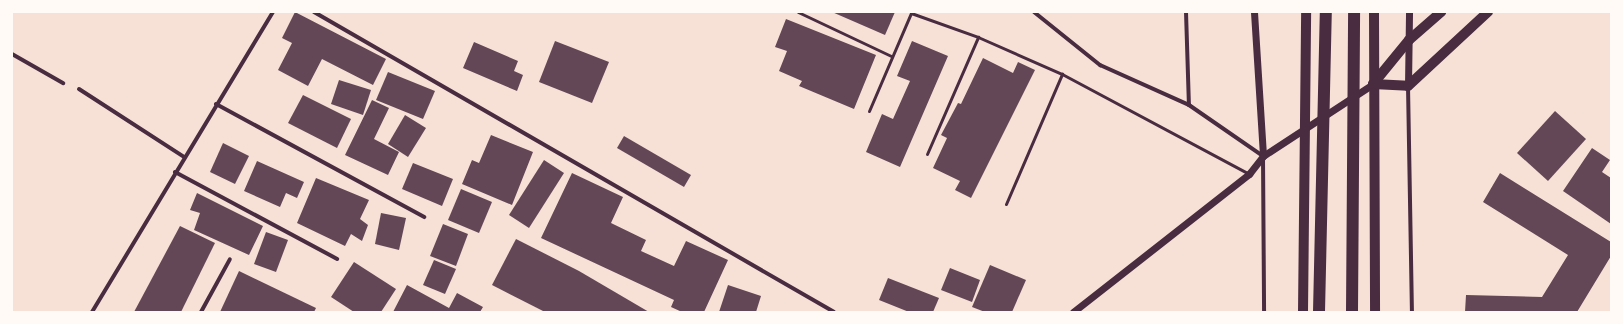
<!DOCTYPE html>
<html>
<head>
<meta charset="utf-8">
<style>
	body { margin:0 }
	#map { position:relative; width:1623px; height:324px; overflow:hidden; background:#f7e1d7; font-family:"Zilla Slab",serif }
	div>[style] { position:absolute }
	.building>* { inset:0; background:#644757 }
	.service>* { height:3px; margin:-1.5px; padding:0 1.5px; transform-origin:1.5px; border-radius:1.5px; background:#4a2c40 }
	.minor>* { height:4px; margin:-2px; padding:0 2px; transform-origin:2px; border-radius:2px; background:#4a2c40 }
	.tertiary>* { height:7px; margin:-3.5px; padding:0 3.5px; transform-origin:3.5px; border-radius:3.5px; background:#4a2c40 }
	.primary>* { height:10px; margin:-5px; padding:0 5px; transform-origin:5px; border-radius:5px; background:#4a2c40 }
	.motorway>* { height:12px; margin:-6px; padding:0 6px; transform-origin:6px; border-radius:6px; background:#4a2c40 }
	span { translate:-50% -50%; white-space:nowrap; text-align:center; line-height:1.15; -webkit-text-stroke:3px #fffaf5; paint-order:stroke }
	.frame { position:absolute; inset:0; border:13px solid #fffaf5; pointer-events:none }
</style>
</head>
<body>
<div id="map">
	<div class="building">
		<div style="clip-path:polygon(295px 12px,386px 59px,373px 85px,322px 59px,308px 86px,278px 70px,292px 43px,282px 38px)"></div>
		<div style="clip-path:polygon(832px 12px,895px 12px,885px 35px)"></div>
		<div style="clip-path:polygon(786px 19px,876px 55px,854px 109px,799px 86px,802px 81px,779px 71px,787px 51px,775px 47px)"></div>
		<div style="clip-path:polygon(555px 41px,609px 62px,592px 103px,539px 82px)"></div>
		<div style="clip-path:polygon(912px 41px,948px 56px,900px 167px,866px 152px,882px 114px,893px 119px,910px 81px,897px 76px)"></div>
		<div style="clip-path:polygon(474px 42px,518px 61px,514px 71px,523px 75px,517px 91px,463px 68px)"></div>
		<div style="clip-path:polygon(983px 58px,1013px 73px,1018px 62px,1035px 70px,971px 198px,955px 190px,960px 181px,933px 168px,947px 138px,941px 135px,958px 103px,961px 104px)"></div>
		<div style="clip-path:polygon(388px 72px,435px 91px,423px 119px,376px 100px)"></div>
		<div style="clip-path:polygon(339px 80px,371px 90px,363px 115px,331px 104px)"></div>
		<div style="clip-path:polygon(303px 95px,351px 119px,337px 148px,288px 123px)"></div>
		<div style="clip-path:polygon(372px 100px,389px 108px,374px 139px,399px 152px,388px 175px,345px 155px)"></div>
		<div style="clip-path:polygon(1555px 111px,1586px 139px,1548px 181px,1517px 153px)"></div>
		<div style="clip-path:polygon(405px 115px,426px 128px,408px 157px,388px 144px)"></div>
		<div style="clip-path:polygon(491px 135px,533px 152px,512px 205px,462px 184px,472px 160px,479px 163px)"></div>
		<div style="clip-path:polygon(624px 136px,691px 175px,684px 187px,617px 148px)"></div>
		<div style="clip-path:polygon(223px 143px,249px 156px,235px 184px,210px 172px)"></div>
		<div style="clip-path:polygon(1592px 148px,1610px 160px,1602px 172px,1611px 178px,1611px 224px,1563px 191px)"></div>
		<div style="clip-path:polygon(544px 160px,564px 173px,529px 228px,509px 215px)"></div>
		<div style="clip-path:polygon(257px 161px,304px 182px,297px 198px,286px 193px,280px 207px,244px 191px)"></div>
		<div style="clip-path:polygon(413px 163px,453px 179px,442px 206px,402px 189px)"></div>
		<div style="clip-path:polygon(572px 173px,623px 197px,611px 223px,646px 240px,641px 251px,674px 266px,686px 241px,728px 260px,704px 312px,682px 312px,671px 307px,674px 300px,541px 238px)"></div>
		<div style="clip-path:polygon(1500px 173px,1611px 242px,1611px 256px,1577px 312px,1465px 312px,1466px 295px,1542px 297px,1568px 255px,1483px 202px)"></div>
		<div style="clip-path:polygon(316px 178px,369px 200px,360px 219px,368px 225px,362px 241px,351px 234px,345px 246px,297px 223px)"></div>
		<div style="clip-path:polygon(461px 189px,492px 202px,479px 233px,448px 220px)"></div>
		<div style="clip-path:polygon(197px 193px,263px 226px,249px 255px,194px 230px,200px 213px,190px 210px)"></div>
		<div style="clip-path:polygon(381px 213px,406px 218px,399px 250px,375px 244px)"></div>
		<div style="clip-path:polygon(443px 224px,468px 234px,456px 266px,430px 256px)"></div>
		<div style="clip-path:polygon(180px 226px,215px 243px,181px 312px,134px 312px)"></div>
		<div style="clip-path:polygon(266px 232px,288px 240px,276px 272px,254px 264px)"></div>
		<div style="clip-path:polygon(516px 239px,579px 271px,649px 312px,545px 312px,492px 285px)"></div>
		<div style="clip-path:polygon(434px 260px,456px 269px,445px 294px,423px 285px)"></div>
		<div style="clip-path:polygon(354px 262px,396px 289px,381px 312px,354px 312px,331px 297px)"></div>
		<div style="clip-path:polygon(990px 265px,1026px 280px,1012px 312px,985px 312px,972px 307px)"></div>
		<div style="clip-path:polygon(950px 268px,980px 280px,972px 302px,941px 290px)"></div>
		<div style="clip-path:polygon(239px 271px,316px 308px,314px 312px,220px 312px)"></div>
		<div style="clip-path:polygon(888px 278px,939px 298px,933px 312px,909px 312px,879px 300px)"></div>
		<div style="clip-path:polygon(407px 285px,449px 308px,457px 293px,483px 307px,480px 312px,393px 312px)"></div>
		<div style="clip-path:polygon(728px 285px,761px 296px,756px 312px,719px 312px)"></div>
	</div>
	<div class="service">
		<div style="left:798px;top:12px;width:103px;rotate:25.3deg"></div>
		<div style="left:869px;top:111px;width:107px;rotate:-66.8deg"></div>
		<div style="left:911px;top:13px;width:71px;rotate:19.7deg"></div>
		<div style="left:927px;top:154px;width:128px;rotate:-66.4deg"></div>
		<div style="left:978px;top:37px;width:92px;rotate:23.8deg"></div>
		<div style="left:1062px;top:74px;width:212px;rotate:28.1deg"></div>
		<div style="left:1006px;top:204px;width:142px;rotate:-66.7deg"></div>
	</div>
	<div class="minor">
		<div style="left:314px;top:12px;width:600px;rotate:29.98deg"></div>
		<div style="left:1034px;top:12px;width:85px;rotate:38.8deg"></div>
		<div style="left:1100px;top:65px;width:98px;rotate:24.2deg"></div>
		<div style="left:1189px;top:105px;width:90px;rotate:34.6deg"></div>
		<div style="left:1263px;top:156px;width:156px;rotate:89.6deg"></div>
		<div style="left:1186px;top:12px;width:93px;rotate:88.2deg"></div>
		<div style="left:12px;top:54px;width:59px;rotate:29.6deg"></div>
		<div style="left:1408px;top:86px;width:226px;rotate:89deg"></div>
		<div style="left:79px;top:89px;width:125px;rotate:32.9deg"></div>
		<div style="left:216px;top:104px;width:237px;rotate:28.5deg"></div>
		<div style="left:175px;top:172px;width:184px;rotate:28.2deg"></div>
		<div style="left:92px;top:312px;width:350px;rotate:-58.9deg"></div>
		<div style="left:201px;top:312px;width:60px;rotate:-61.3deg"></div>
	</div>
	<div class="tertiary">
		<div style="left:1254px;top:12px;width:144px;rotate:86.4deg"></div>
		<div style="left:1408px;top:86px;width:74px;rotate:-89.2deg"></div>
		<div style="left:1073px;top:312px;width:224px;rotate:-38.1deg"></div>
		<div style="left:1249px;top:174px;width:23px;rotate:-52deg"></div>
		<div style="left:1263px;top:156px;width:131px;rotate:-33.2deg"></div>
	</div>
	<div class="primary">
		<div style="left:1374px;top:12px;width:300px;rotate:89.8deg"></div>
		<div style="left:1373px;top:84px;width:35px;rotate:3deg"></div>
		<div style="left:1408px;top:86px;width:109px;rotate:-42.8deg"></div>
		<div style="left:1373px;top:84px;width:57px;rotate:-50.7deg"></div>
		<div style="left:1409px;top:40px;width:43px;rotate:-41.2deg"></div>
		<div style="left:1303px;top:312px;width:300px;rotate:-89.4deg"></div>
	</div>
	<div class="motorway">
		<div style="left:1319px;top:312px;width:300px;rotate:-88.7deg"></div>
		<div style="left:1352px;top:312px;width:300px;rotate:-89.6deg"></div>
	</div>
	<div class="frame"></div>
</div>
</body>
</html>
